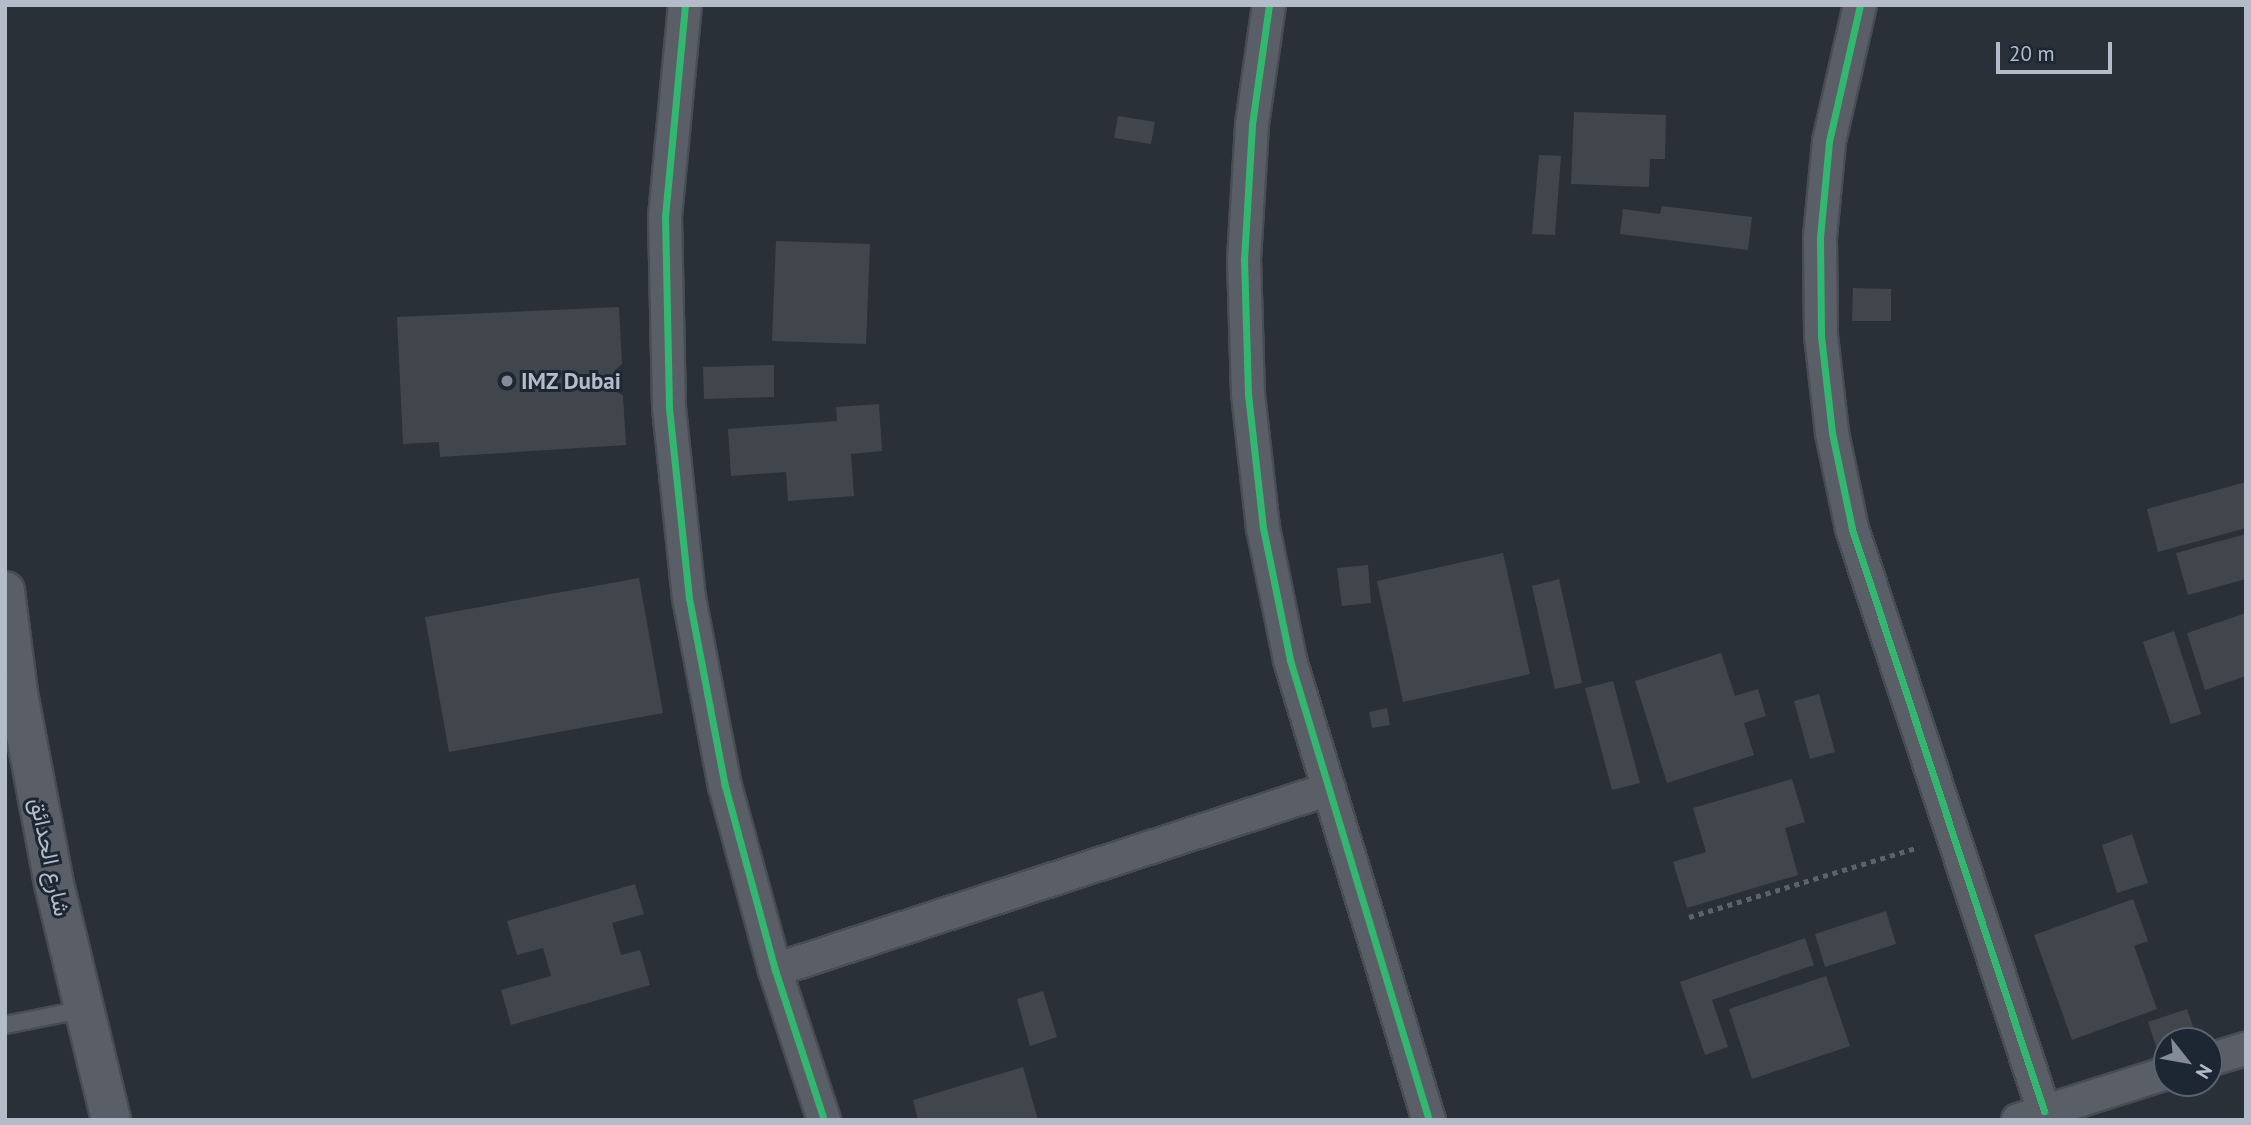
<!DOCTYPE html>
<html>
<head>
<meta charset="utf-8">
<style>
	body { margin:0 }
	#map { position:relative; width:2251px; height:1125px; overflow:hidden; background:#2a3038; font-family:"PT Sans",Vazirmatn,sans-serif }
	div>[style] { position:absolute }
	.building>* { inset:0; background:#41464d }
	.path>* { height:4.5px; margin-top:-2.25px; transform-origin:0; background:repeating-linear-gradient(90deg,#5d636a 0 5px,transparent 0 10px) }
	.roads { filter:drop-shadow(2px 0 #484c53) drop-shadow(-2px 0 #484c53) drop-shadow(0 2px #484c53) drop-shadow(0 -2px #484c53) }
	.service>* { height:16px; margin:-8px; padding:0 8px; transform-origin:8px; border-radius:8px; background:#5a5e66 }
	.minor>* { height:32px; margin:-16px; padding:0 16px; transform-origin:16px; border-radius:16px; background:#5a5e66 }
	.tertiary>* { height:38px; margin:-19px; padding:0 19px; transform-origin:19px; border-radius:19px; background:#5a5e66 }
	.cycleway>* { height:7px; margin:-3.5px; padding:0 3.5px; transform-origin:3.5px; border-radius:3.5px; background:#33b770 }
	.dots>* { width:19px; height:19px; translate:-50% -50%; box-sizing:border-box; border:4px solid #1d2633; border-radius:50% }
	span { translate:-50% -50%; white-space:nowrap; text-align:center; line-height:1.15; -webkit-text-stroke:6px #1d2633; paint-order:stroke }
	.poi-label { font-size:23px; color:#b4bcc9; font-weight:700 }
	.left { translate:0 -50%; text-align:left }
	.street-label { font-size:23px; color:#b4bcc9 }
	.frame { position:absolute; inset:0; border:7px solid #b4bcc9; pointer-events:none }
	.north { position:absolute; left:2153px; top:1027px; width:70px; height:70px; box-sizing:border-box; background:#1d2633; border:2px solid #59626f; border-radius:50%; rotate:121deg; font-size:19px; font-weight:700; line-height:28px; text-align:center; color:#b4bcc9 }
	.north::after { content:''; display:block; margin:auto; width:24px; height:32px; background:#848b96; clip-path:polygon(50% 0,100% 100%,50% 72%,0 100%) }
	.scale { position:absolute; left:1996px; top:42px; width:116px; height:32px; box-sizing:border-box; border:4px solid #b4bcc9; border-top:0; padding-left:9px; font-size:21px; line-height:24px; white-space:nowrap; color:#b4bcc9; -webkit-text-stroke:5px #1d2633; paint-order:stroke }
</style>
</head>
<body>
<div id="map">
	<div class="building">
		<div style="clip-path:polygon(1574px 112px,1666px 115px,1665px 159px,1650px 159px,1649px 187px,1571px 184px)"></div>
		<div style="clip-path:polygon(1118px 116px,1155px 122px,1151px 144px,1114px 138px)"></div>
		<div style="clip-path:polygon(1539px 155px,1561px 156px,1555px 235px,1532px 234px)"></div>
		<div style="clip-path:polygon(1662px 206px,1752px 217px,1748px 250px,1620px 234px,1623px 209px,1660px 214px)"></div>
		<div style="clip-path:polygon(776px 241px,870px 244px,866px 344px,772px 341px)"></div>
		<div style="clip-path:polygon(1853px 288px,1891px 289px,1891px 321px,1852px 321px)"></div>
		<div style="clip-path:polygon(619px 307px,622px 364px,614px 371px,614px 391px,623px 395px,626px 445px,440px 457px,439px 442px,403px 444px,397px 317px)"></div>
		<div style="clip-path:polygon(774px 365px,774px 397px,704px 399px,703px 367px)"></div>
		<div style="clip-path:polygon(879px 404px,882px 451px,851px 454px,854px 496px,788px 501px,786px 472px,731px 476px,728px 429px,837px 421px,836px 407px)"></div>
		<div style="clip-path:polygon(2246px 482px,2246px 528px,2158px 552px,2147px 509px)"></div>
		<div style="clip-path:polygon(2246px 534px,2246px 579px,2188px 595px,2176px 553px)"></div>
		<div style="clip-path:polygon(1503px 553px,1530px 674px,1403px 702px,1377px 581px)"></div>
		<div style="clip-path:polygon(1368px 565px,1371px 603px,1342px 606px,1337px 568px)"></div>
		<div style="clip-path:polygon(639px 578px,663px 713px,449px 752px,425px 617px)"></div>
		<div style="clip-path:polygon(1559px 579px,1582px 683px,1555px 689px,1532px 586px)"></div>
		<div style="clip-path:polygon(2246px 613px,2246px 676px,2205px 690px,2187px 633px)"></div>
		<div style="clip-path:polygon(2174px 631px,2201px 714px,2171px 724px,2143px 642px)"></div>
		<div style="clip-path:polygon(1721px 653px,1735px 696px,1758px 689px,1766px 716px,1744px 723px,1754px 755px,1667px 783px,1635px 681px)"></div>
		<div style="clip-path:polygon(1613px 681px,1640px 783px,1612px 790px,1585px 688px)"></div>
		<div style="clip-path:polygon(1819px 694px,1835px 752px,1810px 759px,1794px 701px)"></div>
		<div style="clip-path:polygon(1387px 708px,1390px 725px,1372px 728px,1369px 712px)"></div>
		<div style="clip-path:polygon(1792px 779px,1805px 822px,1785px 828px,1798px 875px,1687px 908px,1673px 862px,1706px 852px,1693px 808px)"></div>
		<div style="clip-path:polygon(2132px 834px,2148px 883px,2117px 893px,2102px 845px)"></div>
		<div style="clip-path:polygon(635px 884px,644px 914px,612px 923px,621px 955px,640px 950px,650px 985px,511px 1025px,501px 990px,551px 976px,543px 948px,517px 955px,507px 921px)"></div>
		<div style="clip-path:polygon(2133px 899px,2148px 941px,2134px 946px,2157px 1009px,2072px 1040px,2034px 935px)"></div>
		<div style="clip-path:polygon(1886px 911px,1896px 944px,1825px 967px,1815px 934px)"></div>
		<div style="clip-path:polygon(1805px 938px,1814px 965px,1712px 1000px,1728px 1047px,1705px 1055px,1680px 982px)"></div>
		<div style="clip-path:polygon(1826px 976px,1850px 1046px,1752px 1079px,1729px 1009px)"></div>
		<div style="clip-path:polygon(1043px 991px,1057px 1037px,1030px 1046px,1017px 999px)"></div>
		<div style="clip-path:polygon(2187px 1009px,2198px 1041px,2167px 1041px,2167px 1052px,2159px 1055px,2148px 1022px)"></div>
		<div style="clip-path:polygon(1023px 1067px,1038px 1120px,918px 1120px,913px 1100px)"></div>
	</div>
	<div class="path">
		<div style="left:1689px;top:917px;width:240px;rotate:-16.9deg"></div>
	</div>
	<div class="roads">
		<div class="service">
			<div style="left:5px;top:1025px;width:82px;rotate:-11.3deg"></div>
		</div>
		<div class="minor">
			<div style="left:685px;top:5px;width:212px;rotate:95.4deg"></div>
			<div style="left:665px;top:216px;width:192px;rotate:88.8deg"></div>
			<div style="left:669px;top:408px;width:191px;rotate:84deg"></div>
			<div style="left:689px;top:598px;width:191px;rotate:79.2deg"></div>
			<div style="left:725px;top:786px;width:191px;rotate:74.8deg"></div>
			<div style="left:775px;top:970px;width:158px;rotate:71.9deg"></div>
			<div style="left:1269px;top:5px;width:121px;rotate:98.1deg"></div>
			<div style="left:1252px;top:125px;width:134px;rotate:93.4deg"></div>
			<div style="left:1244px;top:259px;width:135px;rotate:88.3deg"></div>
			<div style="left:1248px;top:394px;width:135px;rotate:83.6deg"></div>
			<div style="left:1263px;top:528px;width:135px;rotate:78.4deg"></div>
			<div style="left:1290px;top:660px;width:481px;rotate:73.2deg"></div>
			<div style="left:1860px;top:5px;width:140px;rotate:102.8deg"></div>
			<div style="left:1829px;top:142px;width:96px;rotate:95.4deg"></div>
			<div style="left:1820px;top:238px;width:98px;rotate:89.4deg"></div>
			<div style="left:1821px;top:336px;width:98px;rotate:83.5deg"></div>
			<div style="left:1832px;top:433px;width:98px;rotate:78.2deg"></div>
			<div style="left:1852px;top:529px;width:613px;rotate:71.74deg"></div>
			<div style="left:775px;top:970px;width:583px;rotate:-18.09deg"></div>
			<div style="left:2209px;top:1060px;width:39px;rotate:-17deg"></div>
			<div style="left:2018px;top:1120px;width:156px;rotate:-17.5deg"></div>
		</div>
		<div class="tertiary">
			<div style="left:5px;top:591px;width:103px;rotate:82.7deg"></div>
			<div style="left:18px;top:693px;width:194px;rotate:79.3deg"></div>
			<div style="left:54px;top:884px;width:243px;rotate:76.4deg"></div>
		</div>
	</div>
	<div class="cycleway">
		<div style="left:685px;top:5px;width:212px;rotate:95.4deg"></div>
		<div style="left:665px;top:216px;width:192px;rotate:88.8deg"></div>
		<div style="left:669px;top:408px;width:191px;rotate:84deg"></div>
		<div style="left:689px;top:598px;width:191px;rotate:79.2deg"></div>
		<div style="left:725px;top:786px;width:191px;rotate:74.8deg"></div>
		<div style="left:775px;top:970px;width:158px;rotate:71.9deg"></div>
		<div style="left:1269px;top:5px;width:121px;rotate:98.1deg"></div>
		<div style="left:1252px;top:125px;width:134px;rotate:93.4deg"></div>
		<div style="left:1244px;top:259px;width:135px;rotate:88.3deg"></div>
		<div style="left:1248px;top:394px;width:135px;rotate:83.6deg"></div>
		<div style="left:1263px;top:528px;width:135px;rotate:78.4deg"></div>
		<div style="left:1290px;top:660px;width:481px;rotate:73.2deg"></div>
		<div style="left:1860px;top:5px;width:140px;rotate:102.8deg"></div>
		<div style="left:1829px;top:142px;width:96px;rotate:95.4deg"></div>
		<div style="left:1820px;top:238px;width:98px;rotate:89.4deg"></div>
		<div style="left:1821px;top:336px;width:98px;rotate:83.5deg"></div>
		<div style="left:1832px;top:433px;width:98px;rotate:78.2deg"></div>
		<div style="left:1852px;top:529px;width:613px;rotate:71.74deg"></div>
	</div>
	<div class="dots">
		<div style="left:507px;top:381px;background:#848b96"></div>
	</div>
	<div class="poi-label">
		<span class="left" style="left:521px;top:381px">IMZ Dubai</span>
	</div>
	<div class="street-label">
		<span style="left:50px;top:857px;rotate:78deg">شارع الحدائق</span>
	</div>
	<div class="frame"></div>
	<div class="north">N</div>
	<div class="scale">20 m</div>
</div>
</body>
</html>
